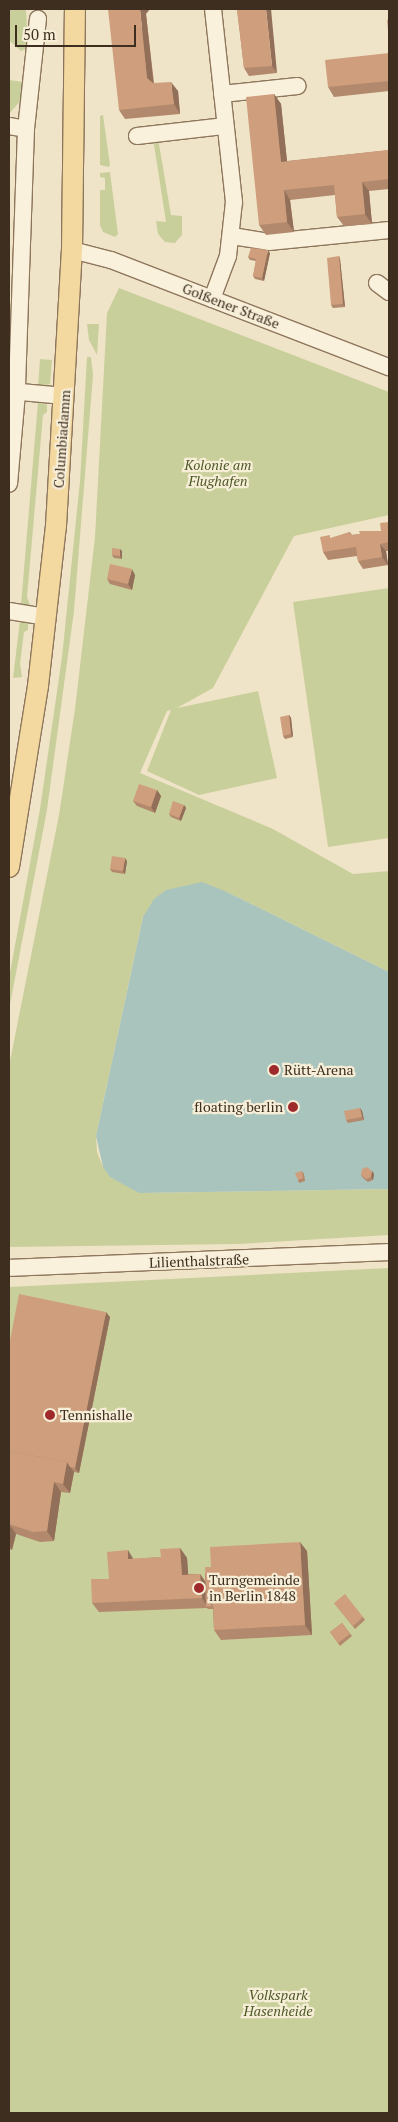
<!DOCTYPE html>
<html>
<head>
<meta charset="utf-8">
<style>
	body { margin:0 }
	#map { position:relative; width:398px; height:2122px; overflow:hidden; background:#f0e4c8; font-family:"PT Serif",serif }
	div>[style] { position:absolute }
	.green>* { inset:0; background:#c9cf9b }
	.water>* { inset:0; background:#a9c4bc }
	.roads { filter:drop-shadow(1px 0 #8d765c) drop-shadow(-1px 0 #8d765c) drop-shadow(0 1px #8d765c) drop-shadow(0 -1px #8d765c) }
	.minor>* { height:16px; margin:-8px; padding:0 8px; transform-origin:8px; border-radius:8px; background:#faf1dc }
	.major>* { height:20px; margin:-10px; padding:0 10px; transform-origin:10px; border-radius:10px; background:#f3d9a0 }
	.wall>* { inset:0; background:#b2896c }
	.shaded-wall>* { inset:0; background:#916f58 }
	.building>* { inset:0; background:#cf9f7d }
	.dots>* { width:14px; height:14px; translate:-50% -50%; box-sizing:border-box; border:2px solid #f7eed8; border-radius:50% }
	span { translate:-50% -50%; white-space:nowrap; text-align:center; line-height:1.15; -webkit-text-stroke:4.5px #f7eed8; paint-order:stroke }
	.street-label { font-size:14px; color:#3d2e20 }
	.park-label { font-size:14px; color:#4d5a26; font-style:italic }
	.poi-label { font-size:14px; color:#3d2e20 }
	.left { translate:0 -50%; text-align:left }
	.right { translate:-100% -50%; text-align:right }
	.frame { position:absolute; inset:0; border:10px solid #3d2e20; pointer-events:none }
	.scale { position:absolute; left:15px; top:25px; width:121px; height:22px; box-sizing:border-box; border:2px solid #3d2e20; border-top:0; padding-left:6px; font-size:15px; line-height:18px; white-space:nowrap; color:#3d2e20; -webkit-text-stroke:4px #f7eed8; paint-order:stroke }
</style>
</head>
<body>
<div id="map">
	<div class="green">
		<div style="clip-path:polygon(9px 9px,26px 9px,28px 48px,21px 51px,10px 41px)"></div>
		<div style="clip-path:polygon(9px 80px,24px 82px,21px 100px,9px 114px)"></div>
		<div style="clip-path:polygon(103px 115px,110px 165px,109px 167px,100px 165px,100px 116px)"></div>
		<div style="clip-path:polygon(153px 138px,158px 138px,171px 215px,182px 216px,182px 235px,175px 243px,165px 242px,158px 234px,156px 221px,166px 222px)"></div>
		<div style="clip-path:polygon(110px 172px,118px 234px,115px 237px,103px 232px,100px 225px,100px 190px,105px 190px,105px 178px,100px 177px,100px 173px)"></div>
		<div style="clip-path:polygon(119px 288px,389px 392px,389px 515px,294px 536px,213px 688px,177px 708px,258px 691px,277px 778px,199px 795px,147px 771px,171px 710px,167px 711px,140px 773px,273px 829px,353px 874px,389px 871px,389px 972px,227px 892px,143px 917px,96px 1136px,97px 1152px,103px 1167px,139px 1193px,389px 1189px,389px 1235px,238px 1244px,9px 1247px,9px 1066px,59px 815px,75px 709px,95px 537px,107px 313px)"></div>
		<div style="clip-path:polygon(87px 324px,99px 324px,97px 355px,89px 340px)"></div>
		<div style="clip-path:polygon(87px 357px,91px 357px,93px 375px,74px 611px,47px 810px,9px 1010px,9px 978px,40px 809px,62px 657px,80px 481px)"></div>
		<div style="clip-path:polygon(40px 359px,52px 360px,50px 384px,38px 387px)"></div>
		<div style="clip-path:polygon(38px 402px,47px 405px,47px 412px,43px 415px,27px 597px,30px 605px,21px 605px)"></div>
		<div style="clip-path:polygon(389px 588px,389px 838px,328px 847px,293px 602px)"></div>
		<div style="clip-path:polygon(20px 620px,28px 623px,28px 630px,24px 632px,20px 664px,22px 677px,13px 678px)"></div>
		<div style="clip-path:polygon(389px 1268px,389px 2113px,9px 2113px,9px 1287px)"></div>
	</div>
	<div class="water">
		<div style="clip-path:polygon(202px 882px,227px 892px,389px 972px,389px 1189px,139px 1193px,110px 1177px,103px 1167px,96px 1136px,143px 917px,154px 899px,166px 890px)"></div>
	</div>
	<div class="roads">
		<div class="minor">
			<div style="left:222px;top:94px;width:76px;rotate:-6deg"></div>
			<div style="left:9px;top:126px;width:17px;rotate:10deg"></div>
			<div style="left:26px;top:129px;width:264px;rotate:92deg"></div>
			<div style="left:17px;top:393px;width:91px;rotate:95deg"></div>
			<div style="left:26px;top:129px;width:111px;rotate:-83.8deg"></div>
			<div style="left:137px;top:136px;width:89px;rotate:-6.5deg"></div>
			<div style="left:232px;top:236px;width:37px;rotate:9deg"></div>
			<div style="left:269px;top:242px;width:121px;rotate:-5.7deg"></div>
			<div style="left:72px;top:250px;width:40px;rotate:14.4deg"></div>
			<div style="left:111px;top:260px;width:298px;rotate:21.1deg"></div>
			<div style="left:377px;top:283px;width:15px;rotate:37deg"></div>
			<div style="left:212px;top:299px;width:46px;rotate:-69.6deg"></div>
			<div style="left:228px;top:256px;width:54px;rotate:-83.7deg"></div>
			<div style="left:234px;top:202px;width:194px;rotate:-96.2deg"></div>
			<div style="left:9px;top:391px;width:56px;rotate:5.1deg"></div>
			<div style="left:9px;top:611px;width:37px;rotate:9deg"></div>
			<div style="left:9px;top:1268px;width:380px;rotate:-2.4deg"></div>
		</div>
		<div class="major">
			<div style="left:9px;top:867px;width:183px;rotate:-80.9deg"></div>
			<div style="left:38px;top:686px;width:161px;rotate:-83.6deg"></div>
			<div style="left:56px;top:526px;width:276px;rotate:-86.7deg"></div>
			<div style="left:72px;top:250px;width:241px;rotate:-89.3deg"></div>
		</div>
	</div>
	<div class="wall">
		<div style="clip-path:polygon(237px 9px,277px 73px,249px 76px,244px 68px)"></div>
		<div style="clip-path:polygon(146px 14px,154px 83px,178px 91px,180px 114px,125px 119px,119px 110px)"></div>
		<div style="clip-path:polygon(389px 53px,389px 91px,334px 97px,328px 87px)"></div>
		<div style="clip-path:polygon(274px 94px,281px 104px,287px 161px,389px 150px,389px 189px,369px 191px,372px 224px,344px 226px,337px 217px,335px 195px,290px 200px,294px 232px,266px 235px,259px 225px)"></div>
		<div style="clip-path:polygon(270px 253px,264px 281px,255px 279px,253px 276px,256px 261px,250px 260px,248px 257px)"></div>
		<div style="clip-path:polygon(339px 256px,340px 259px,345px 307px,333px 308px,331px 305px)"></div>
		<div style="clip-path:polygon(389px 522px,389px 551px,386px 551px,388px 565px,363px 569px,358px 561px,357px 556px,328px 560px,323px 552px,332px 538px,350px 532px,352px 535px,381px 531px)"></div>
		<div style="clip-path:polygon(122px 551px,122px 559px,114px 558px,112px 555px)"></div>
		<div style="clip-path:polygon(135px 575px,132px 590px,110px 584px,107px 579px)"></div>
		<div style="clip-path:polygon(289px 715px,291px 718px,293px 737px,285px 739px,283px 736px)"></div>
		<div style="clip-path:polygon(157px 790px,161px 796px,155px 813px,137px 806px,133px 801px)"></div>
		<div style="clip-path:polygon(184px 805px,186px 808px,181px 821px,171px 817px,169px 814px)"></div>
		<div style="clip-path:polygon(127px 861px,125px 874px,112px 872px,110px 869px)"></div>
		<div style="clip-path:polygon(360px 1108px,362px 1111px,364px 1120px,348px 1123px,346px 1120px)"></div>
		<div style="clip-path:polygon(302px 1171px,304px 1174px,305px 1181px,299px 1183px,298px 1180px)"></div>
		<div style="clip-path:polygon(372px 1171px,374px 1174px,373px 1180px,368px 1182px,363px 1178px,361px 1175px)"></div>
		<div style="clip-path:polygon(110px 1317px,79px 1473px,74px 1472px,70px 1493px,61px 1492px,54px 1541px,40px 1542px,16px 1534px,12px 1550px,9px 1549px,9px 1346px)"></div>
		<div style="clip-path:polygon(180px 1548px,187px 1558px,188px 1574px,200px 1574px,205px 1581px,205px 1574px,211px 1567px,307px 1551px,312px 1635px,221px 1640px,214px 1630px,213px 1609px,208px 1609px,207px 1608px,99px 1612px,92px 1603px,109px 1579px,133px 1559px,161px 1557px)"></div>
		<div style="clip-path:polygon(334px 1603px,363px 1617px,365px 1620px,355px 1629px)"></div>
		<div style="clip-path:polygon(342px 1623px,352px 1636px,340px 1646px,330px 1632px)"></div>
	</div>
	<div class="shaded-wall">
		<div style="clip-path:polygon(140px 9px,150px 9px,146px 14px,154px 88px,147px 78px)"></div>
		<div style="clip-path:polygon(266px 9px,271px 9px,277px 73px,272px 66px)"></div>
		<div style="clip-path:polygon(171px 82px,178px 91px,180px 114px,174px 104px)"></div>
		<div style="clip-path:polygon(274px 94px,281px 104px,288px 171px,281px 162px)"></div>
		<div style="clip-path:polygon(362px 182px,369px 191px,372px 224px,365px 214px)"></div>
		<div style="clip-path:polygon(284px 190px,290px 200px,294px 232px,287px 222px)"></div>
		<div style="clip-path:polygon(268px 250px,270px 253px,264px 281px,262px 278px)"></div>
		<div style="clip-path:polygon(339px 256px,340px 259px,345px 307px,343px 304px)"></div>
		<div style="clip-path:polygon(380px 544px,386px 551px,388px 565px,382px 557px)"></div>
		<div style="clip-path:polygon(120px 549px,122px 551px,122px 559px,120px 556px)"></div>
		<div style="clip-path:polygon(132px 569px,135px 575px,132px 590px,128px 584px)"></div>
		<div style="clip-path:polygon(289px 715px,291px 718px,293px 737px,291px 734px)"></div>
		<div style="clip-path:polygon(157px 790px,161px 796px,155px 813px,151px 807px)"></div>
		<div style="clip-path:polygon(184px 805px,186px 808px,181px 821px,179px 818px)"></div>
		<div style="clip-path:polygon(125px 858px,127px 861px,125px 874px,123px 871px)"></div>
		<div style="clip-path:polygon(360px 1108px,362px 1111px,364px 1120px,362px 1117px)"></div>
		<div style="clip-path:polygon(372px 1171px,374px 1174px,373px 1180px,371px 1177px)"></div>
		<div style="clip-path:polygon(106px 1312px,110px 1317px,79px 1473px,75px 1468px)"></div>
		<div style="clip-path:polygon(67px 1462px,74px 1472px,70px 1493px,63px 1484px)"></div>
		<div style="clip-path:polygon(54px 1482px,61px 1492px,54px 1541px,47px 1531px)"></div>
		<div style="clip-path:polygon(9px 1524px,16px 1534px,12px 1550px,9px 1545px)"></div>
		<div style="clip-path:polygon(300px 1542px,307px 1551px,312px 1635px,305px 1625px)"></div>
		<div style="clip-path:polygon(180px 1548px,187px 1558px,189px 1584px,182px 1575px)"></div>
		<div style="clip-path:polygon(128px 1550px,134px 1560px,128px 1559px)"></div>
		<div style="clip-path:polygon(200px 1574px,207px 1584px,207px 1599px,208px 1601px,208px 1608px,202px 1598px)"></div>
	</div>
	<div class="building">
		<div style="clip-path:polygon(108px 9px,140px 9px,147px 78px,153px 83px,171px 82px,174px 104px,119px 110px)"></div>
		<div style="clip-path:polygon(237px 9px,266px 9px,272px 66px,244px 68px)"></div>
		<div style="clip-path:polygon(389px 19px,389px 41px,387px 20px)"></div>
		<div style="clip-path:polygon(389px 53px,389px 81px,328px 87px,325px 60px)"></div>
		<div style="clip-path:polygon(274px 94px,281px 162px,389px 150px,389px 179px,362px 182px,365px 214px,337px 217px,334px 185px,284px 190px,287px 222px,259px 225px,246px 97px)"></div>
		<div style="clip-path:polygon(251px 248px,268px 250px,262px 278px,253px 276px,256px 259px,248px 257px)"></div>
		<div style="clip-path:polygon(339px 256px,343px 304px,331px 305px,327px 258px)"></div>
		<div style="clip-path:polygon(389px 522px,389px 542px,380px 544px,382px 557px,358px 561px,356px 547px,323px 552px,320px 537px,330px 535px,330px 538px,350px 532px,351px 535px,360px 534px,359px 531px,381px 531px,380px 523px)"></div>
		<div style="clip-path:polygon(112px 548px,120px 549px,120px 556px,112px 555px)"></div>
		<div style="clip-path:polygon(110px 564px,132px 569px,128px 584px,107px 579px)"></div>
		<div style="clip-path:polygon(289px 715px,291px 734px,283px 736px,280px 717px)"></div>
		<div style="clip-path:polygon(139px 784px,157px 790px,151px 807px,133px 801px)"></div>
		<div style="clip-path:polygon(173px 801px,184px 805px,179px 818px,169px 814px)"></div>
		<div style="clip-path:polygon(112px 856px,125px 858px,123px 871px,110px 869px)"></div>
		<div style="clip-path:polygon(360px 1108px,362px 1117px,346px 1120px,344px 1111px)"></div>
		<div style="clip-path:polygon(367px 1167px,372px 1171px,371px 1177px,366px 1179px,361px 1175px,362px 1169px)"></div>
		<div style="clip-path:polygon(302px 1171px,303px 1178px,298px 1180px,295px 1173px)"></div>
		<div style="clip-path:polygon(19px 1294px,106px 1312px,75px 1468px,70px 1467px,67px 1462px,9px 1451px,9px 1346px)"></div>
		<div style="clip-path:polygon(9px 1451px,67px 1462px,63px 1484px,54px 1482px,47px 1531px,33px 1532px,9px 1524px,9px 1525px)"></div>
		<div style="clip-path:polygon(300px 1542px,305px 1625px,214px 1630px,213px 1599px,207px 1599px,205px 1567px,211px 1567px,210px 1547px)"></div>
		<div style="clip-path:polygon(180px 1548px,182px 1575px,200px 1574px,202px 1598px,92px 1603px,91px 1579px,109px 1579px,107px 1552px,128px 1550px,128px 1559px,161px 1557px,160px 1549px)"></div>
		<div style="clip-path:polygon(205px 1574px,207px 1599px,212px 1606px,206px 1607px)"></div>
		<div style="clip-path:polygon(345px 1594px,363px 1617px,353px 1626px,334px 1603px)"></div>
		<div style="clip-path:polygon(342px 1623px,350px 1634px,338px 1643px,330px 1632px)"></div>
	</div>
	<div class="dots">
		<div style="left:274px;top:1070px;background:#9e2a2b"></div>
		<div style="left:293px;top:1107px;background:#9e2a2b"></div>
		<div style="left:50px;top:1415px;background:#9e2a2b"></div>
		<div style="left:199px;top:1588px;background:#9e2a2b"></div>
	</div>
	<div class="street-label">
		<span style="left:231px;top:306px;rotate:21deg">Golßener Straße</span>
		<span style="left:62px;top:439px;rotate:-86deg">Columbiadamm</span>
		<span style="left:199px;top:1261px;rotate:-2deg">Lilienthalstraße</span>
	</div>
	<div class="park-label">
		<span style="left:218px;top:473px">Kolonie am<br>Flughafen</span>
		<span style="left:278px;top:2003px">Volkspark<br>Hasenheide</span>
	</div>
	<div class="poi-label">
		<span class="left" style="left:284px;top:1070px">Rütt-Arena</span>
		<span class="right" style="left:283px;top:1107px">floating berlin</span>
		<span class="left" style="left:60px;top:1415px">Tennishalle</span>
		<span class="left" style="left:209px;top:1588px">Turngemeinde<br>in Berlin 1848</span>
	</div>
	<div class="frame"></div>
	<div class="scale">50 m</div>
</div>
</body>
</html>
